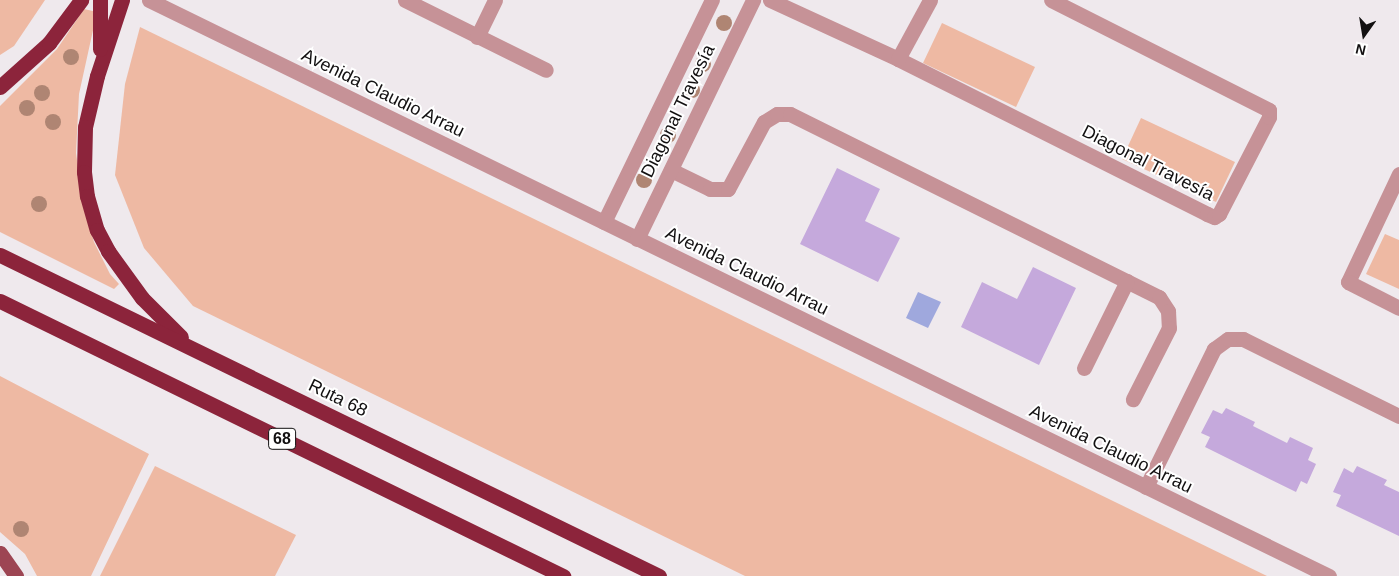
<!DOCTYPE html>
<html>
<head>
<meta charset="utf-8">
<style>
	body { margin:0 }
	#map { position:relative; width:1399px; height:576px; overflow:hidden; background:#efe9ed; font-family:Helvetica,sans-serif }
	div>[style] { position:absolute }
	.green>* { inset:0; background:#eeb9a3 }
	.water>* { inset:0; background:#9fa8dd }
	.building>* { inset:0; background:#c5a9dc }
	.minor>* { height:15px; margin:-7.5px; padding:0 7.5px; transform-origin:7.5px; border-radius:7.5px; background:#c69297 }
	.major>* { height:15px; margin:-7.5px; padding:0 7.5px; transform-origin:7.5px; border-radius:7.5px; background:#9d4553 }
	.highway>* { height:15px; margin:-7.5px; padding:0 7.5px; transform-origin:7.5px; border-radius:7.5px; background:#8c243b }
	.trees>* { width:16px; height:16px; margin:-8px; border-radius:50%; background:#af8573 }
	span { translate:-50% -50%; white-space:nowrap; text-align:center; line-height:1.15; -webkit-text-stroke:4px #fff; paint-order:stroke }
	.shield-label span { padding:1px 4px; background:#fff; border:1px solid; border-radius:4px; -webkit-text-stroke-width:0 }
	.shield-label { font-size:16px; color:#121011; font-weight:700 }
	.street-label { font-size:18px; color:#121011 }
	.north { position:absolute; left:1339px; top:10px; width:50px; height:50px; -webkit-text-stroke:4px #fff; paint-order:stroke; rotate:193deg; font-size:14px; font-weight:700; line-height:20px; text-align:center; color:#121011 }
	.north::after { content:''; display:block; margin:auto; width:18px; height:22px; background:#121011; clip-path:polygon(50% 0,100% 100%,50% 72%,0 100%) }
</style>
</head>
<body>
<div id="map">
	<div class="green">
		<div style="clip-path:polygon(0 0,45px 0,14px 46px,0 55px)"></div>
		<div style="clip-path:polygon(84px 9px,97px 12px,79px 94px,76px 153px,84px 209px,94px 242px,110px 274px,119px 284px,114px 289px,0 232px,0 106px,57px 49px)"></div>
		<div style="clip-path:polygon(942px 23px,1035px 67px,1016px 107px,923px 63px)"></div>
		<div style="clip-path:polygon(140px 27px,1267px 576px,745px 576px,193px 306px,144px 248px,115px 175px,125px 84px)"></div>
		<div style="clip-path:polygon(1141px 118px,1235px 162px,1216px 202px,1122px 159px)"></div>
		<div style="clip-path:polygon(1385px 234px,1399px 240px,1399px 289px,1366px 274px)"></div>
		<div style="clip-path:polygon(0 376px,149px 454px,91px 576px,37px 576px,25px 554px,0 532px)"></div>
		<div style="clip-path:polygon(155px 466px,296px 535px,275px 576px,100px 576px)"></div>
	</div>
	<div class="water">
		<div style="clip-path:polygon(918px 292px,941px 302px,928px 328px,906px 318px)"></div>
	</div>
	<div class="building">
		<div style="clip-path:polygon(837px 168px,880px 189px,865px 221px,900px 238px,878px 282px,800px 244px)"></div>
		<div style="clip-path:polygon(1033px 267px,1076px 288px,1039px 365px,961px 327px,982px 282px,1017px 299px)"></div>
		<div style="clip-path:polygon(1226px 408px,1255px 422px,1253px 426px,1287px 443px,1290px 437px,1313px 448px,1308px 460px,1316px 464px,1307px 484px,1301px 481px,1296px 492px,1205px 447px,1210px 437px,1201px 433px,1213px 410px,1222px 414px)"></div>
		<div style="clip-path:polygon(1357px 466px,1387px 480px,1384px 485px,1399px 492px,1399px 536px,1336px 506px,1341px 495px,1333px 492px,1344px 468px,1353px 473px)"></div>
	</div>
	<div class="minor">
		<div style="left:149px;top:0;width:1313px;rotate:26.02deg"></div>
		<div style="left:405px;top:0;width:157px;rotate:26.4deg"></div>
		<div style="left:770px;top:0;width:141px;rotate:24.7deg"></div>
		<div style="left:898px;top:59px;width:346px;rotate:26.6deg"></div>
		<div style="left:1207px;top:214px;width:8px;rotate:23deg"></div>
		<div style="left:1214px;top:217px;width:6px;rotate:-31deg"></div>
		<div style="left:1219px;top:214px;width:109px;rotate:-62.7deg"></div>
		<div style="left:1269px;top:117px;width:7px;rotate:-90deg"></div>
		<div style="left:1269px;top:110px;width:244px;rotate:-153.2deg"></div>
		<div style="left:477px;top:37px;width:41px;rotate:-64.1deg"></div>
		<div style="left:898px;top:59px;width:67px;rotate:-61.5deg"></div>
		<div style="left:671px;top:170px;width:43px;rotate:26deg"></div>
		<div style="left:710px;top:189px;width:18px"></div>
		<div style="left:728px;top:189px;width:76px;rotate:-61.8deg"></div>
		<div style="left:764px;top:122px;width:15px;rotate:-32deg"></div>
		<div style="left:777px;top:114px;width:13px"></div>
		<div style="left:790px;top:114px;width:412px;rotate:26.4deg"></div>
		<div style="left:1159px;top:297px;width:17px;rotate:57deg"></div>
		<div style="left:1168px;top:311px;width:17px;rotate:87deg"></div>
		<div style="left:1169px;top:328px;width:80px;rotate:116.9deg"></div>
		<div style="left:1399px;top:174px;width:119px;rotate:115.3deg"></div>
		<div style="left:1348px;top:282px;width:57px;rotate:27deg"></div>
		<div style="left:604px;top:222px;width:247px;rotate:-64.1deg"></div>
		<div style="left:637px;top:239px;width:266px;rotate:-64.1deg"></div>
		<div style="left:1084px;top:368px;width:97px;rotate:-63.7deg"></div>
		<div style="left:1146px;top:487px;width:154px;rotate:-63.8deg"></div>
		<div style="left:1214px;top:349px;width:17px;rotate:-36deg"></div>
		<div style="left:1228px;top:339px;width:15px"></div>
		<div style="left:1243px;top:339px;width:174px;rotate:26.3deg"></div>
	</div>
	<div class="major">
		<div style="left:0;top:553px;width:28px;rotate:55deg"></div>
	</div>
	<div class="highway">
		<div style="left:122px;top:0;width:80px;rotate:108.2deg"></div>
		<div style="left:97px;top:76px;width:52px;rotate:103.2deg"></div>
		<div style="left:85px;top:127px;width:45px;rotate:91.3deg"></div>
		<div style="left:84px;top:172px;width:24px;rotate:83deg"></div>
		<div style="left:87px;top:196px;width:35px;rotate:74deg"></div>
		<div style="left:97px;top:230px;width:24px;rotate:62deg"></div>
		<div style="left:108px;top:251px;width:58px;rotate:54.1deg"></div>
		<div style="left:142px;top:298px;width:55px;rotate:45deg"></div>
		<div style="left:100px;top:49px;width:49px;rotate:-90deg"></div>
		<div style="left:0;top:87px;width:66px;rotate:-41.9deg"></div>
		<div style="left:49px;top:43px;width:54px;rotate:-53.3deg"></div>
		<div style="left:0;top:255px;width:733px;rotate:25.97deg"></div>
		<div style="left:0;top:301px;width:627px;rotate:26.03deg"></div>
	</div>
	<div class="trees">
		<div style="left:724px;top:23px"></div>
		<div style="left:71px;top:57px"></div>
		<div style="left:703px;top:64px"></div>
		<div style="left:692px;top:90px"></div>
		<div style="left:42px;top:93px"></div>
		<div style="left:27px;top:108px"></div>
		<div style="left:53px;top:122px"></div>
		<div style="left:668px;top:135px"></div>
		<div style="left:644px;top:180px"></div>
		<div style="left:39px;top:204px"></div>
		<div style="left:21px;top:529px"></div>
	</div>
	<div class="shield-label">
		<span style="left:282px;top:439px">68</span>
	</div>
	<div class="street-label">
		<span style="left:383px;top:93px;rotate:26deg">Avenida Claudio Arrau</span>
		<span style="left:678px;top:111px;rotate:-64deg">Diagonal Travesía</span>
		<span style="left:1148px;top:163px;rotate:27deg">Diagonal Travesía</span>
		<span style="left:747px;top:271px;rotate:26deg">Avenida Claudio Arrau</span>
		<span style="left:338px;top:398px;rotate:26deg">Ruta 68</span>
		<span style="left:1111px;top:449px;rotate:26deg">Avenida Claudio Arrau</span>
	</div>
	<div class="north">N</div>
</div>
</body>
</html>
